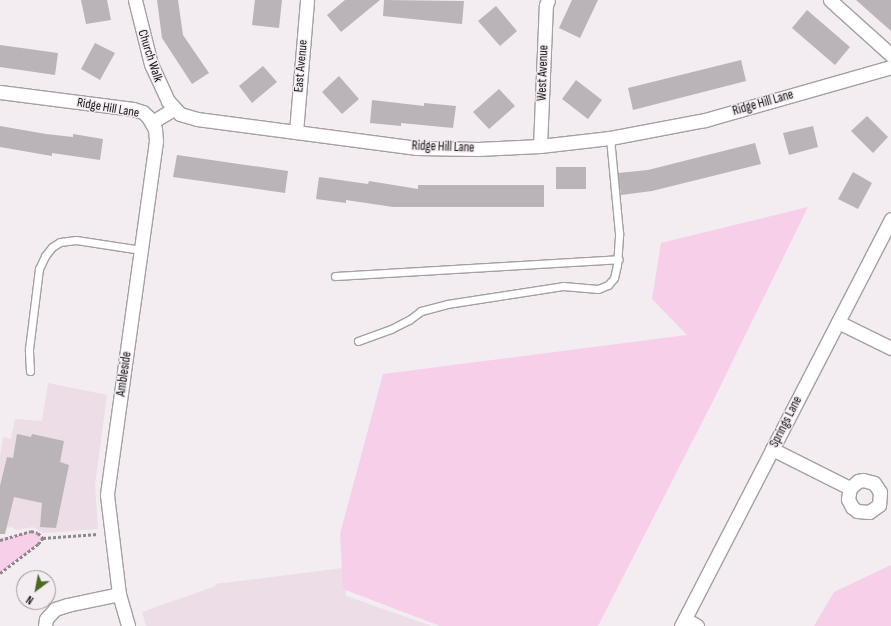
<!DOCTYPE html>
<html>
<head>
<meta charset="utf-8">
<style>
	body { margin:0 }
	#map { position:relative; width:891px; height:626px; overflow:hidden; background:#f3ecf1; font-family:"Sofia Sans Condensed",sans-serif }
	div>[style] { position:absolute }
	.built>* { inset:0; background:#ecdde6 }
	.green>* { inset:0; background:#f8cfe9 }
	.building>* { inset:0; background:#bab3b8 }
	.path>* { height:2.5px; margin-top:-1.25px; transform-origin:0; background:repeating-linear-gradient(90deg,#8d888c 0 3px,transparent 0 5px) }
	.roads { filter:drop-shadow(1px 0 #a69fa3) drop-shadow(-1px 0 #a69fa3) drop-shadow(0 1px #a69fa3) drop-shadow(0 -1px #a69fa3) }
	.service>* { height:7px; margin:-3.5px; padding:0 3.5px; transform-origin:3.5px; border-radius:3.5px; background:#fff }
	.minor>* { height:13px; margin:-6.5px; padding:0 6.5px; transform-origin:6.5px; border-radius:6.5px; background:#fff }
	span { translate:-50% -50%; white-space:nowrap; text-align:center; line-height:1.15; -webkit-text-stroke:3px #f3ecf1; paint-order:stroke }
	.street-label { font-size:13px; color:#171416 }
	.north { position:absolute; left:16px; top:570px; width:40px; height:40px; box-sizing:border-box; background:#f3ecf1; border:1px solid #9b9699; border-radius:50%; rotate:212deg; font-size:11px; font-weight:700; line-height:16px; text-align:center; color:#171416 }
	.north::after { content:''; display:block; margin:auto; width:14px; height:18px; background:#4b6a20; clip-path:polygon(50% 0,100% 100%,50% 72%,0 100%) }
</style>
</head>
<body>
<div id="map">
	<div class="built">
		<div style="clip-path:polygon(48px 383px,107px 395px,95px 485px,98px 529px,43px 533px,33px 527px,16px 530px,12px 527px,0 528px,0 457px,3px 437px,11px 439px,15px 419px,42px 421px)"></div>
		<div style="clip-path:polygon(343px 568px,346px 596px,432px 626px,146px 626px,142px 612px,216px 586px,215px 584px)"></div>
	</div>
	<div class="green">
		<div style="clip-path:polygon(808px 207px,714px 399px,598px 626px,440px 626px,343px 589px,340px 534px,383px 374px,687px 335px,652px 299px,661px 243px)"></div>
		<div style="clip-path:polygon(31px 531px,38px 533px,43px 538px,38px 544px,0 573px,0 540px)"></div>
		<div style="clip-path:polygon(891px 565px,891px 626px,814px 626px,834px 592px)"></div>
	</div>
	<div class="building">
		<div style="clip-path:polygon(81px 0,107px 0,111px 20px,86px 24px)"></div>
		<div style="clip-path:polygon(157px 0,178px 0,183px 35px,209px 73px,192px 84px,162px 38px)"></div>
		<div style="clip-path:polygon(255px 0,282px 0,279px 28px,252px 25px)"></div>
		<div style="clip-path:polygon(345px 0,380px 0,341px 32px,327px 15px)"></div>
		<div style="clip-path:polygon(384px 0,464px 1px,462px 24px,383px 16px)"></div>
		<div style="clip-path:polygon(572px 0,598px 0,580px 38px,559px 28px)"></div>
		<div style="clip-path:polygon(856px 0,891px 0,891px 31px)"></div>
		<div style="clip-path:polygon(496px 6px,517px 31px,500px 46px,478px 21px)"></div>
		<div style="clip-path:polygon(807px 10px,850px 47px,835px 65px,792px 28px)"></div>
		<div style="clip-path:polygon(95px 43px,115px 53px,100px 80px,81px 69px)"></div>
		<div style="clip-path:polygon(0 45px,58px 53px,55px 75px,0 67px)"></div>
		<div style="clip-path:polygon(741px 60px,746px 81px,633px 110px,628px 88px)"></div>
		<div style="clip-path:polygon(263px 66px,277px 82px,252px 103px,239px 86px)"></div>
		<div style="clip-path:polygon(339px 76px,359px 99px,342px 114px,322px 92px)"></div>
		<div style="clip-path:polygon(576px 80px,602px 100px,588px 119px,562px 99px)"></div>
		<div style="clip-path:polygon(499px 89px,515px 106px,489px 129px,473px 112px)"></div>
		<div style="clip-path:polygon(372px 100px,424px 106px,424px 103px,456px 106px,453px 128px,401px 123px,401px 126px,370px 123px)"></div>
		<div style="clip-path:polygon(867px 116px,888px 137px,873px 153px,851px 131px)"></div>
		<div style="clip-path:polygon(0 126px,46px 134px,73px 137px,73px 134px,103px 139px,100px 160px,52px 153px,52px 156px,0 147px)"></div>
		<div style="clip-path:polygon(813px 126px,818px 147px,789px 155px,783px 133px)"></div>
		<div style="clip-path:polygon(755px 143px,761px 164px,652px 191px,621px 195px,618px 173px,648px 170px)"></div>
		<div style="clip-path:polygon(177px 155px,288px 171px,285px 193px,173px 177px)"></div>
		<div style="clip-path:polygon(556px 167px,586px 167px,586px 189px,556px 189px)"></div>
		<div style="clip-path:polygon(853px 172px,872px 183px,858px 209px,838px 199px)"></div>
		<div style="clip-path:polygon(319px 177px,368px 184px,369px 181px,418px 189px,418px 185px,544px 185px,544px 207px,393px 207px,346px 200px,346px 203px,316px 199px)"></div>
		<div style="clip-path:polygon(17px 434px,31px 437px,32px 434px,64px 441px,60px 462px,69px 465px,56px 528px,40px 527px,42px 503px,14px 497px,5px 534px,0 534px,0 486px,7px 457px,13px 458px)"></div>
	</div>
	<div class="path">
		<div style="left:0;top:540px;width:32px;rotate:-16deg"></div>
		<div style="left:31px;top:531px;width:7px;rotate:16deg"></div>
		<div style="left:38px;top:533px;width:7px;rotate:45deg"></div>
		<div style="left:43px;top:538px;width:55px;rotate:-4.2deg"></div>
		<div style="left:0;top:573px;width:48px;rotate:-37.3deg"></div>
		<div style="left:38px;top:544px;width:8px;rotate:-50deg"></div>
	</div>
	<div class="roads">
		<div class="service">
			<div style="left:335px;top:276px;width:284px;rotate:-3.4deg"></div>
			<div style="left:358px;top:341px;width:35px;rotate:-20deg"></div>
			<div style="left:391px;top:329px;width:20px;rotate:-27deg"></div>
			<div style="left:409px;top:320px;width:15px;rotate:-37deg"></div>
			<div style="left:421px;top:311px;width:27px;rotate:-15deg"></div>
			<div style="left:447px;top:304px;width:117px;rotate:-8.8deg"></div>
			<div style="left:563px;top:286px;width:35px;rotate:5deg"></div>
			<div style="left:598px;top:289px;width:11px;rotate:-22deg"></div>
			<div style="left:608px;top:285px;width:9px;rotate:-49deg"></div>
			<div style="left:614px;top:278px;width:13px;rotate:-77deg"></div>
			<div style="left:617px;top:265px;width:32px;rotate:-86deg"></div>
			<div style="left:619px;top:233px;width:95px;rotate:-95.4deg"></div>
			<div style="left:30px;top:371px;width:22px;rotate:-93deg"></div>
			<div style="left:29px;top:349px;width:81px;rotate:-82.9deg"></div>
			<div style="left:39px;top:269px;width:14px;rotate:-65deg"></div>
			<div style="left:45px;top:256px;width:11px;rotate:-52deg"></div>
			<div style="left:52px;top:247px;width:9px;rotate:-32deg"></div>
			<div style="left:60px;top:242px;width:16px;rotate:-7deg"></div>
			<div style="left:76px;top:240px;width:66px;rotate:8.7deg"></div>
		</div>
		<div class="minor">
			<div style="left:135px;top:0;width:66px;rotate:76deg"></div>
			<div style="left:151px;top:64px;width:41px;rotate:65.3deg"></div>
			<div style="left:168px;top:101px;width:18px;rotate:47deg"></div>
			<div style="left:180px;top:114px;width:18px;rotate:16deg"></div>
			<div style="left:197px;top:119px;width:222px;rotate:7.5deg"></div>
			<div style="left:417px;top:148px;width:61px;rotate:0.9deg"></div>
			<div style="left:478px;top:149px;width:62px;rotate:-2.8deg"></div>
			<div style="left:540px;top:146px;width:70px;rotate:-6.5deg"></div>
			<div style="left:610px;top:138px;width:97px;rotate:-10.7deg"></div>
			<div style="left:705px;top:120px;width:193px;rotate:-15.9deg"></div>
			<div style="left:830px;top:0;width:82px;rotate:42deg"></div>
			<div style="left:0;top:92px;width:134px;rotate:7.3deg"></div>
			<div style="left:133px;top:109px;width:10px;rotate:17deg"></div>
			<div style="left:143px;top:112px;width:7px;rotate:45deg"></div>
			<div style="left:148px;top:117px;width:14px;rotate:60deg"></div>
			<div style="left:155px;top:129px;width:12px;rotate:85deg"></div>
			<div style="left:156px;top:141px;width:357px;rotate:97.9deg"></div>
			<div style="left:107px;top:495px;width:100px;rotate:83.1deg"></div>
			<div style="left:119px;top:594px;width:33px;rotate:74deg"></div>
			<div style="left:152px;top:122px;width:26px;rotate:-31deg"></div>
			<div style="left:296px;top:132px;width:132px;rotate:-85.2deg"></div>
			<div style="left:540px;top:146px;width:141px;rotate:-87.6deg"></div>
			<div style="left:546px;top:5px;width:5px;rotate:-68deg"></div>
			<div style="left:838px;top:322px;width:59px;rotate:26.1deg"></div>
			<div style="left:772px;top:449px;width:87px;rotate:26.6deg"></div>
			<div style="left:850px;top:488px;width:11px;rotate:-41deg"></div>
			<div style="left:858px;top:481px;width:5px;rotate:-11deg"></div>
			<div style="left:863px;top:480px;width:11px;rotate:15deg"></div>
			<div style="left:874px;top:483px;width:11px;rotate:56deg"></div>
			<div style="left:880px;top:492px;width:13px;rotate:94deg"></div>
			<div style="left:879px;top:505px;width:12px;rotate:145deg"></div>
			<div style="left:869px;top:512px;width:12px;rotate:-175deg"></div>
			<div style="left:857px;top:511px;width:6px;rotate:-141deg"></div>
			<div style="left:852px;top:507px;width:9px;rotate:-117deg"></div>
			<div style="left:848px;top:499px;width:11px;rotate:-80deg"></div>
			<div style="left:685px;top:619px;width:14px;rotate:30deg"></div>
			<div style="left:45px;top:626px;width:7px;rotate:-82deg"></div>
			<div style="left:46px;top:619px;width:13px;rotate:-48deg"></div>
			<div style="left:55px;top:609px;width:13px;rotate:-18deg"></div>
			<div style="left:67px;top:605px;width:53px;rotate:-11.9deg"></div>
			<div style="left:681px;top:626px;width:458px;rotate:-62.7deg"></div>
		</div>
	</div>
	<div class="street-label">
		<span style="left:150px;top:56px;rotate:72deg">Church Walk</span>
		<span style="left:301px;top:66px;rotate:-85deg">East Avenue</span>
		<span style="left:543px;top:73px;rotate:-88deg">West Avenue</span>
		<span style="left:763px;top:103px;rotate:-16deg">Ridge Hill Lane</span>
		<span style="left:108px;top:108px;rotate:10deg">Ridge Hill Lane</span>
		<span style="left:443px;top:147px;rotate:2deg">Ridge Hill Lane</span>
		<span style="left:124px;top:374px;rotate:-82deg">Ambleside</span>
		<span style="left:786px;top:422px;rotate:-63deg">Springs Lane</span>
	</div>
	<div class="north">N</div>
</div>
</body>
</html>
